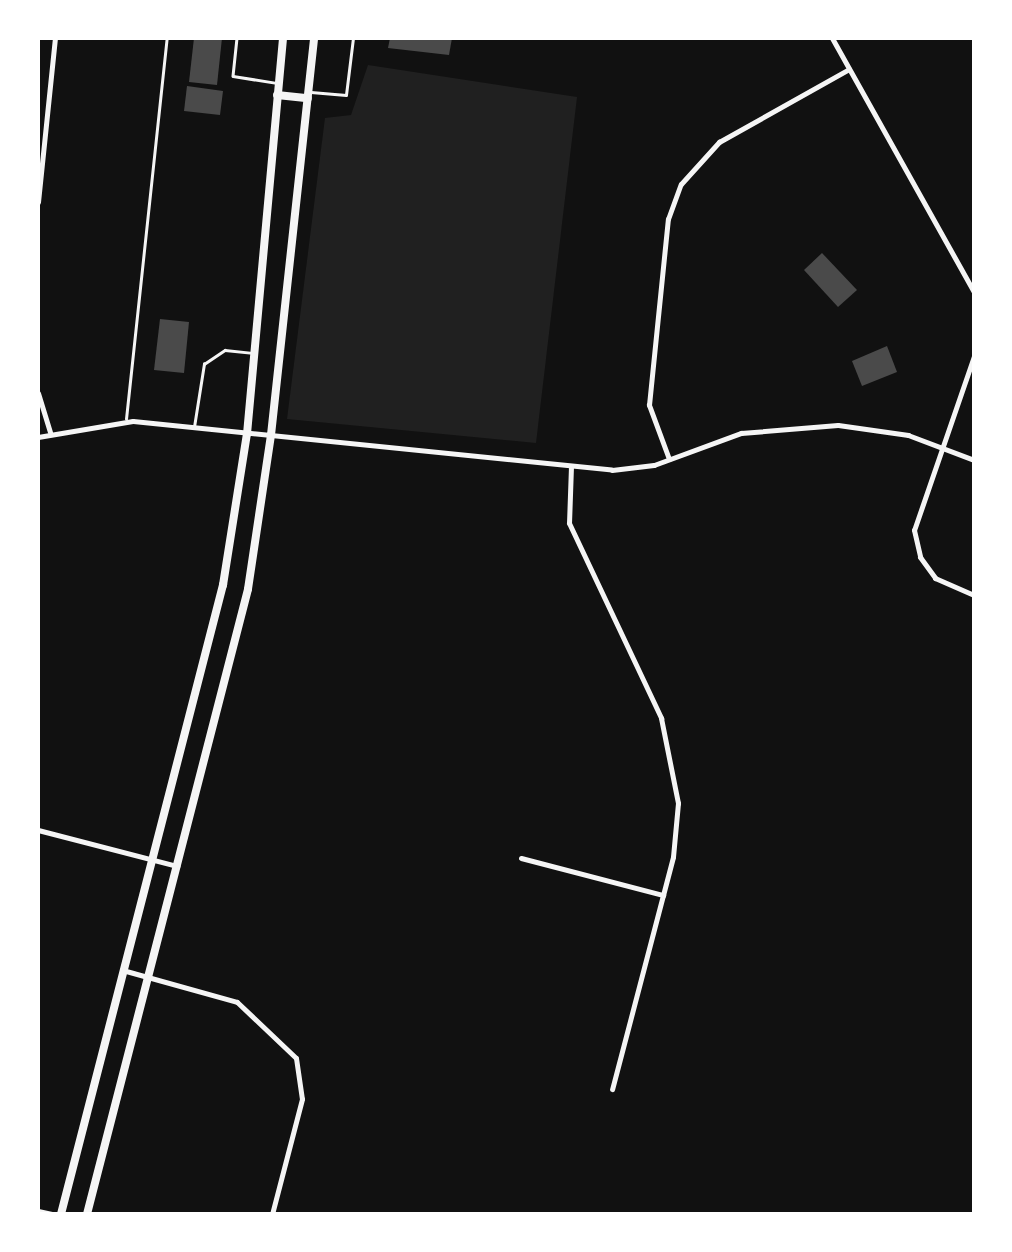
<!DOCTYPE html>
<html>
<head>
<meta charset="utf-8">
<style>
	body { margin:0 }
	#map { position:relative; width:1012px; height:1252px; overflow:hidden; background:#111; font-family:Karla,sans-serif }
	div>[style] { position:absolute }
	.green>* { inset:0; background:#202020 }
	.building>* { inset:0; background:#4a4a4a }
	.service>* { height:2.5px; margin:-1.25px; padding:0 1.25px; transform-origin:1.25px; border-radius:1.25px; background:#f5f5f5 }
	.minor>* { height:5px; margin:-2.5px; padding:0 2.5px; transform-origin:2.5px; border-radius:2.5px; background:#f5f5f5 }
	.secondary>* { height:8px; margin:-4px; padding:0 4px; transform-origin:4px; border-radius:4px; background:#f5f5f5 }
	span { translate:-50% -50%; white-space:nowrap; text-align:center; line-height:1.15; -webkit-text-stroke:10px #fff; paint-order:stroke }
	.frame { position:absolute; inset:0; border:40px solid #fff; pointer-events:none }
</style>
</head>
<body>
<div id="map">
	<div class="green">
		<div style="clip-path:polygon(368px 65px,577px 97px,536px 443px,287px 419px,325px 118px,351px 115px)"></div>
	</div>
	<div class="building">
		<div style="clip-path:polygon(194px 38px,222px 38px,217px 85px,189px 82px)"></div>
		<div style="clip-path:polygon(390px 38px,452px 38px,449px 55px,388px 48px)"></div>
		<div style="clip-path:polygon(187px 86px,223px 91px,220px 115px,184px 111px)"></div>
		<div style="clip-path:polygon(822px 253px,857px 290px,838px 307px,804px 270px)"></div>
		<div style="clip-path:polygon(160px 319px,189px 322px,184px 373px,154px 370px)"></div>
		<div style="clip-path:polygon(887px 346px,897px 372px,862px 386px,852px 361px)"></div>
	</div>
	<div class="service">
		<div style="left:237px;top:38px;width:38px;rotate:96deg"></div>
		<div style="left:233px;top:76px;width:45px;rotate:9deg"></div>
		<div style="left:311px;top:92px;width:35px;rotate:5deg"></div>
		<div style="left:346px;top:95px;width:57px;rotate:-83deg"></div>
		<div style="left:126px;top:419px;width:383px;rotate:-83.9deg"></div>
		<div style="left:194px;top:427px;width:64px;rotate:-81deg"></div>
		<div style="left:204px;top:364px;width:25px;rotate:-34deg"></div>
		<div style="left:225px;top:350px;width:27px;rotate:6deg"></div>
	</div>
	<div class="minor">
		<div style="left:832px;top:38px;width:291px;rotate:60.8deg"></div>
		<div style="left:38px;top:202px;width:165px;rotate:-84.1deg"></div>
		<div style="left:974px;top:356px;width:184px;rotate:109deg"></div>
		<div style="left:914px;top:530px;width:28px;rotate:77deg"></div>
		<div style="left:920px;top:557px;width:26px;rotate:54deg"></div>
		<div style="left:935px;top:578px;width:43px;rotate:23.6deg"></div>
		<div style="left:38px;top:393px;width:41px;rotate:72.9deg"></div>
		<div style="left:38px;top:437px;width:96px;rotate:-9.6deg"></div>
		<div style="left:133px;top:421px;width:481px;rotate:5.8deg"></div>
		<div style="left:612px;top:470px;width:42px;rotate:-6.8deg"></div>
		<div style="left:654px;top:465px;width:93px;rotate:-20.2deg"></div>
		<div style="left:741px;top:433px;width:97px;rotate:-4.7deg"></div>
		<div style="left:838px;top:425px;width:71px;rotate:8.1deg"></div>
		<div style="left:908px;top:435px;width:71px;rotate:20.7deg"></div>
		<div style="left:669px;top:459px;width:58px;rotate:-110.3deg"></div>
		<div style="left:649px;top:405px;width:187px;rotate:-84.2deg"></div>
		<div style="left:668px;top:219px;width:37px;rotate:-70deg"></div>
		<div style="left:681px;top:184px;width:57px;rotate:-47.9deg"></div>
		<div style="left:719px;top:142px;width:149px;rotate:-29.3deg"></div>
		<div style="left:571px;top:466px;width:57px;rotate:92deg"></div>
		<div style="left:569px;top:523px;width:216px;rotate:64.7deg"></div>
		<div style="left:661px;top:718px;width:87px;rotate:78.7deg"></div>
		<div style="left:678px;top:803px;width:54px;rotate:95.3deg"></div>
		<div style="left:673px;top:857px;width:240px;rotate:104.7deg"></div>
		<div style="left:38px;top:830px;width:144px;rotate:14.5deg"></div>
		<div style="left:521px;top:858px;width:147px;rotate:14.6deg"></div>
		<div style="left:126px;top:971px;width:115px;rotate:15.6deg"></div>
		<div style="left:237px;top:1002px;width:81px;rotate:43.5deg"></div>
		<div style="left:296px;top:1058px;width:41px;rotate:81.7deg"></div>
		<div style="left:302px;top:1099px;width:119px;rotate:104.6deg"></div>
		<div style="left:38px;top:1211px;width:14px;rotate:12deg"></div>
	</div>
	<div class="secondary">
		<div style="left:277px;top:95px;width:31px;rotate:6deg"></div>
		<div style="left:61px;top:1214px;width:650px;rotate:-75.56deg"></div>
		<div style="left:223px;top:585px;width:153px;rotate:-81deg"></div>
		<div style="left:247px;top:434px;width:398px;rotate:-84.8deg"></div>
		<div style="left:87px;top:1214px;width:645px;rotate:-75.55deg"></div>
		<div style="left:248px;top:589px;width:156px;rotate:-81.5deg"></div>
		<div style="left:271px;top:435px;width:399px;rotate:-83.8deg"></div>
	</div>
	<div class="frame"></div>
</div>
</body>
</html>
